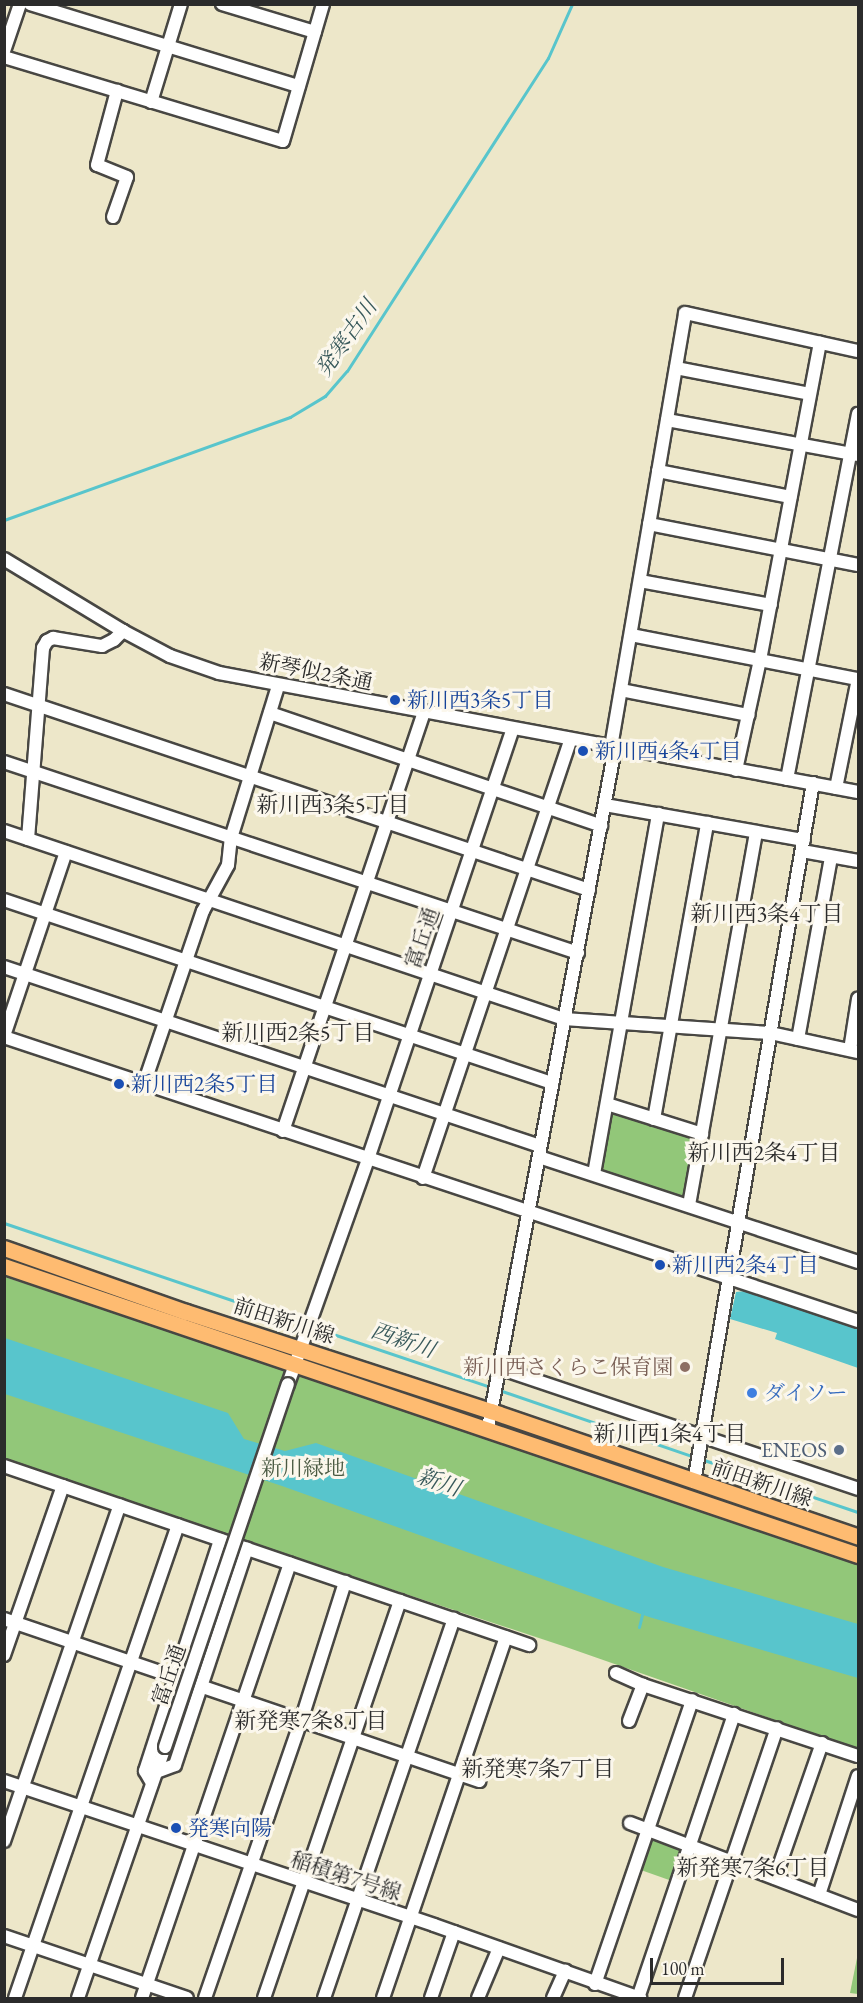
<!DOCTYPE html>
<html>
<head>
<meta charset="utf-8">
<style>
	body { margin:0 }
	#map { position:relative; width:863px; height:2003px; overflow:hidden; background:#ede7c9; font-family:"EB Garamond","Noto Serif JP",serif }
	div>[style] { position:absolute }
	.green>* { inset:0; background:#92c779 }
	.water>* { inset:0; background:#58c5cc }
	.stream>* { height:3px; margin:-1.5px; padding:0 1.5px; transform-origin:1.5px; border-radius:1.5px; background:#58c5cc }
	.roads { filter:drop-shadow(2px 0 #484743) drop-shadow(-2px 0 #484743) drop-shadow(0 2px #484743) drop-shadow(0 -2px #484743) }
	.minor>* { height:12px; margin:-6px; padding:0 6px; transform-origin:6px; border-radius:6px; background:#fff }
	.major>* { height:15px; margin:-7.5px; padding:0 7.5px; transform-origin:7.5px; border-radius:7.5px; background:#febb71 }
	.bridges { filter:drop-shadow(2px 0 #484743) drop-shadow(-2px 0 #484743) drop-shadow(0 2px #484743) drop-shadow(0 -2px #484743) }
	.minor-bridge>* { height:12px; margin:-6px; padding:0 6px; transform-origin:6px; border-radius:6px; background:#fff }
	.dots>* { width:16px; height:16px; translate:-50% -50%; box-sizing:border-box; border:3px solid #fbf7ec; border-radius:50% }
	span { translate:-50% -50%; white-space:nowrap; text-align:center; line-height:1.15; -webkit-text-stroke:6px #fbf7ec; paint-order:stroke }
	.street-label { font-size:21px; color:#2b2b2b }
	.transit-label { font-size:21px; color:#164399 }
	.left { translate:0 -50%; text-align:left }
	.education-label { font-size:21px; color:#785e54 }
	.right { translate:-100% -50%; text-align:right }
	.shop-label { font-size:21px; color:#366cbe }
	.service-label { font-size:21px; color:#4e5e75 }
	.park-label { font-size:21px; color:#4a5a42 }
	.water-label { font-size:22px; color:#38595b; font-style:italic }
	.neighbourhood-label { font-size:22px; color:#2b2b2b }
	.frame { position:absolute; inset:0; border:6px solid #2b2b2b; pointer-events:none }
	.scale { position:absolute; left:650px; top:1958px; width:134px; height:27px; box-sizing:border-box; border:3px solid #2b2b2b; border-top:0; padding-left:8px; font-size:18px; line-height:21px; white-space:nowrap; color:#2b2b2b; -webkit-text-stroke:4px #fbf7ec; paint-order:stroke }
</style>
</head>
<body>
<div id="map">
	<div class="green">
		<div style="clip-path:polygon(613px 1112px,694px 1138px,696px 1142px,685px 1195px,682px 1197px,603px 1171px,610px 1114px)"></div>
		<div style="clip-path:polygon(5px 1277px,364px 1395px,858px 1565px,858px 1749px,566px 1647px,5px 1462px)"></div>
		<div style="clip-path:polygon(652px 1838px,683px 1850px,672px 1881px,638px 1869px)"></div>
		<div style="clip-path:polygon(858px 1953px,858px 1994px,850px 1993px)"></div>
	</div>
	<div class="water">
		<div style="clip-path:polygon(745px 1291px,858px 1328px,858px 1368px,775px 1339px,777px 1333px,730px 1319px,736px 1292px)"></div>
		<div style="clip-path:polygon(5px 1338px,228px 1413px,244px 1439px,285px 1451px,316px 1443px,663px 1567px,858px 1624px,858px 1678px,649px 1617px,282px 1486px,5px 1394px)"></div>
	</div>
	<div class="stream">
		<div style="left:4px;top:520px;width:304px;rotate:-19.8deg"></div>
		<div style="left:290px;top:417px;width:41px;rotate:-31deg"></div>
		<div style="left:325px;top:396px;width:33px;rotate:-49deg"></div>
		<div style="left:347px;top:371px;width:372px;rotate:-57.3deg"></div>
		<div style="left:548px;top:58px;width:59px;rotate:-66deg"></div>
		<div style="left:4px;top:1223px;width:319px;rotate:18.7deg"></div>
		<div style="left:312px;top:1327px;width:191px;rotate:18.6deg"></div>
		<div style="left:499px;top:1390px;width:207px;rotate:18.9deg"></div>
		<div style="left:701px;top:1459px;width:166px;rotate:18.7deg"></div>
		<div style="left:639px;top:1627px;width:16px;rotate:-76deg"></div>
	</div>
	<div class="roads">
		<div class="minor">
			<div style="left:30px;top:4px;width:281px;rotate:17deg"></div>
			<div style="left:222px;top:4px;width:97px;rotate:16.8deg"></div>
			<div style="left:4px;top:51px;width:50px;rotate:-71.2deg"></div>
			<div style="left:4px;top:57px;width:291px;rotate:16.8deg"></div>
			<div style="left:283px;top:141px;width:143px;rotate:-73.7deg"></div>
			<div style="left:151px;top:102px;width:102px;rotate:-73deg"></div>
			<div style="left:113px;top:217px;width:42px;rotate:-70.7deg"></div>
			<div style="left:127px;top:177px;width:32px;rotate:-158deg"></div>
			<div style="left:97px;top:165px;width:77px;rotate:-74.9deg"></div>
			<div style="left:676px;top:368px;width:136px;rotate:11deg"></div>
			<div style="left:667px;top:420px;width:193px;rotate:10.4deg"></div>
			<div style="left:658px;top:471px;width:135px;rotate:11.1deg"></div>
			<div style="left:649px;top:524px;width:213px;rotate:11.1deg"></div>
			<div style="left:4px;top:559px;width:139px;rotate:31.2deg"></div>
			<div style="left:123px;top:631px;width:53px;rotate:28deg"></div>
			<div style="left:170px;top:656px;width:52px;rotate:19.1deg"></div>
			<div style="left:219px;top:673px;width:650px;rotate:10.55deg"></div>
			<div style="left:640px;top:581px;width:133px;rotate:10.4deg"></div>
			<div style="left:631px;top:635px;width:231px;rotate:11deg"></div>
			<div style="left:621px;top:690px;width:130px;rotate:11.1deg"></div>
			<div style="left:4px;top:694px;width:617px;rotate:18.52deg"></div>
			<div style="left:270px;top:713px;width:350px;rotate:18.8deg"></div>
			<div style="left:611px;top:747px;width:440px;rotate:-80.3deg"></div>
			<div style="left:685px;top:313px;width:177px;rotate:12.4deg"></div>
			<div style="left:4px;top:762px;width:605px;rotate:18.4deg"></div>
			<div style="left:736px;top:770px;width:113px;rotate:-77.7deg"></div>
			<div style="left:760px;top:660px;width:323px;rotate:-79.3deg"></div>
			<div style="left:787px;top:779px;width:372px;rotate:-79deg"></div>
			<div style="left:836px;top:788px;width:111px;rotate:-78.6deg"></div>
			<div style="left:605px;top:805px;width:202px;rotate:10deg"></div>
			<div style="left:4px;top:831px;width:591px;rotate:18.56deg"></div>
			<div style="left:564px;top:1019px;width:206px;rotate:3.9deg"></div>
			<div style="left:770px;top:1033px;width:90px;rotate:12.2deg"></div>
			<div style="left:28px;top:839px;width:192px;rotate:-85.5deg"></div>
			<div style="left:43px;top:648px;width:8px;rotate:-60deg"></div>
			<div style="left:47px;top:641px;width:7px;rotate:-27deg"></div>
			<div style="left:53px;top:638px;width:50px;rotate:9.3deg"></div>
			<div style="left:102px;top:646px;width:13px;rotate:-27deg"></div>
			<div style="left:114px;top:640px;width:13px;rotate:-45deg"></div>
			<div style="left:802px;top:851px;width:57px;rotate:10.1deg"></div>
			<div style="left:4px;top:900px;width:578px;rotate:18.47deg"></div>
			<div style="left:4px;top:967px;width:565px;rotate:18.47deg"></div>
			<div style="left:4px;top:1036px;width:194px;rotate:-71.4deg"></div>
			<div style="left:4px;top:1037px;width:900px;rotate:18.39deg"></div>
			<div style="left:798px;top:1039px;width:185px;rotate:-79.7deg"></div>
			<div style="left:850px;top:1050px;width:52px;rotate:-81.1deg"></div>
			<div style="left:144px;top:1084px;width:183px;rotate:-71.2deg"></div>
			<div style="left:203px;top:911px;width:52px;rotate:-61.5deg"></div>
			<div style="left:228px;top:865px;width:27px;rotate:-84deg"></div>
			<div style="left:231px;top:838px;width:159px;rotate:-72.8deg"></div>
			<div style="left:607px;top:1104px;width:100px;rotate:17.5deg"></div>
			<div style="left:654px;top:1119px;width:301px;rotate:-79.8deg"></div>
			<div style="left:283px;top:1131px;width:441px;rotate:-71.4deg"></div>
			<div style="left:539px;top:1157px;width:336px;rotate:18.2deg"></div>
			<div style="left:594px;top:1174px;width:366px;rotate:-79.9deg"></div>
			<div style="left:423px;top:1178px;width:463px;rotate:-71.4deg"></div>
			<div style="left:689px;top:1205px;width:379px;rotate:-79.8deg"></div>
			<div style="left:499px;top:1368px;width:379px;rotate:18.6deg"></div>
			<div style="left:288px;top:1384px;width:239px;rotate:-70.4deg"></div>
			<div style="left:368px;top:1159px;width:454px;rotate:-71.4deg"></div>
			<div style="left:488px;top:1428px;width:692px;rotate:-79.42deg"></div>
			<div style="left:4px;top:1466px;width:555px;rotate:18.83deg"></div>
			<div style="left:694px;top:1482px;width:709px;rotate:-80.34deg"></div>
			<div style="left:4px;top:1619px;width:180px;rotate:18.8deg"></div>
			<div style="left:4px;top:1655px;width:179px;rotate:-70.8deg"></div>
			<div style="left:616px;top:1673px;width:30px;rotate:24deg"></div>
			<div style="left:203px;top:1687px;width:292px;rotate:18.8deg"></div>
			<div style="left:629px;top:1721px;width:39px;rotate:-69deg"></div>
			<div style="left:643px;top:1685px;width:226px;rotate:18.3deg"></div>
			<div style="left:156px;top:1772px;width:20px;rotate:-20deg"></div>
			<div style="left:175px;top:1765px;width:228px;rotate:-71.6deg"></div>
			<div style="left:4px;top:1781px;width:453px;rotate:18.5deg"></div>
			<div style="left:434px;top:1925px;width:219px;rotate:19.5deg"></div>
			<div style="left:152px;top:1783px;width:14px;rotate:-120deg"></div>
			<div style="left:145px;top:1771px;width:243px;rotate:-72deg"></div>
			<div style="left:630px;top:1823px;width:244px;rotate:20.9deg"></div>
			<div style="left:4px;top:1841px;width:355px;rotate:-71deg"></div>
			<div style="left:775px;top:1878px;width:143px;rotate:-70.8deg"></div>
			<div style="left:819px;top:1895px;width:125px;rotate:-71.9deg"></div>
			<div style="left:4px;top:1936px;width:193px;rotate:18.7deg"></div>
			<div style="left:595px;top:1984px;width:300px;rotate:-71.1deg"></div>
			<div style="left:15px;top:1998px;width:500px;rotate:-70.99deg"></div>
			<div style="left:78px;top:1998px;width:266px;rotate:-70.9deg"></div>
			<div style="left:142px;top:1998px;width:459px;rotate:-71.2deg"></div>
			<div style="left:205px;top:1998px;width:293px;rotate:-70.9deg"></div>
			<div style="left:301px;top:1721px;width:146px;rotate:-72.4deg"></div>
			<div style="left:264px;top:1998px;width:420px;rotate:-71.1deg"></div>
			<div style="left:324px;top:1998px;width:401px;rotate:-71.1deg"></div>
			<div style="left:383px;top:1998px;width:381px;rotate:-71.2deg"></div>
			<div style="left:431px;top:1998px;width:70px;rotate:-70.8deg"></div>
			<div style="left:478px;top:1998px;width:54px;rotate:-67.2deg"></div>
			<div style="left:553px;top:1998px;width:30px;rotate:-66deg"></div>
			<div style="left:638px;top:1998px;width:300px;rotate:-71.3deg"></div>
			<div style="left:685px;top:1998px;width:285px;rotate:-71.2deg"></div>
		</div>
		<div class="major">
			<div style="left:4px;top:1248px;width:193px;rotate:19.4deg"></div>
			<div style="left:186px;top:1312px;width:321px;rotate:18deg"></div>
			<div style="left:491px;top:1411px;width:388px;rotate:18.9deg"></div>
			<div style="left:4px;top:1266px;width:902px;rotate:18.7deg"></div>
		</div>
	</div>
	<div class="bridges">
		<div class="minor-bridge">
			<div style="left:165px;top:1747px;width:383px;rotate:-71.3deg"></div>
		</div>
	</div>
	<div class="dots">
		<div style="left:395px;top:700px;background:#1a4fb4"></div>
		<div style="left:583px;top:751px;background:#1a4fb4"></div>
		<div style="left:119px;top:1084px;background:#1a4fb4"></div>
		<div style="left:660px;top:1265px;background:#1a4fb4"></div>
		<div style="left:685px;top:1367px;background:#8d6e63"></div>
		<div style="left:752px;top:1393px;background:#3f7fe0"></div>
		<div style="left:839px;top:1450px;background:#5c6f8a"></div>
		<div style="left:176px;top:1828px;background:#1a4fb4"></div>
	</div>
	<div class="street-label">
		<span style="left:316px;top:672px;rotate:11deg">新琴似2条通</span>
		<span style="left:422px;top:938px;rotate:-71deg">富丘通</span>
		<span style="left:284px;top:1321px;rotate:18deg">前田新川線</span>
		<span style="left:762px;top:1483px;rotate:19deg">前田新川線</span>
		<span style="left:169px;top:1675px;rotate:-71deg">富丘通</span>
		<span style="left:346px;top:1876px;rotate:18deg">稲積第7号線</span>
	</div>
	<div class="transit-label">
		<span class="left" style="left:407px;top:700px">新川西3条5丁目</span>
		<span class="left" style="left:595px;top:751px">新川西4条4丁目</span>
		<span class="left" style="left:131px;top:1084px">新川西2条5丁目</span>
		<span class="left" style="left:672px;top:1265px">新川西2条4丁目</span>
		<span class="left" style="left:188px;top:1828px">発寒向陽</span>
	</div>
	<div class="education-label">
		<span class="right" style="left:673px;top:1367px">新川西さくらこ保育園</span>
	</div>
	<div class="shop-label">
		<span class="left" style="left:764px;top:1393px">ダイソー</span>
	</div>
	<div class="service-label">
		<span class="right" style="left:827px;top:1450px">ENEOS</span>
	</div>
	<div class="park-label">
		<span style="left:303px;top:1468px">新川緑地</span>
	</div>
	<div class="water-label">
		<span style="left:346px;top:338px;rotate:-55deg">発寒古川</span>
		<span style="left:403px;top:1340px;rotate:19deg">西新川</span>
		<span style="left:439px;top:1482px;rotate:19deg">新川</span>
	</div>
	<div class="neighbourhood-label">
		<span style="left:333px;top:805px">新川西3条5丁目</span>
		<span style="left:767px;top:914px">新川西3条4丁目</span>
		<span style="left:298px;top:1033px">新川西2条5丁目</span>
		<span style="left:764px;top:1153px">新川西2条4丁目</span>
		<span style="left:670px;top:1434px">新川西1条4丁目</span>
		<span style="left:311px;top:1721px">新発寒7条8丁目</span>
		<span style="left:538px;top:1769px">新発寒7条7丁目</span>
		<span style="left:753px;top:1868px">新発寒7条6丁目</span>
	</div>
	<div class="frame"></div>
	<div class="scale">100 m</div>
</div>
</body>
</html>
